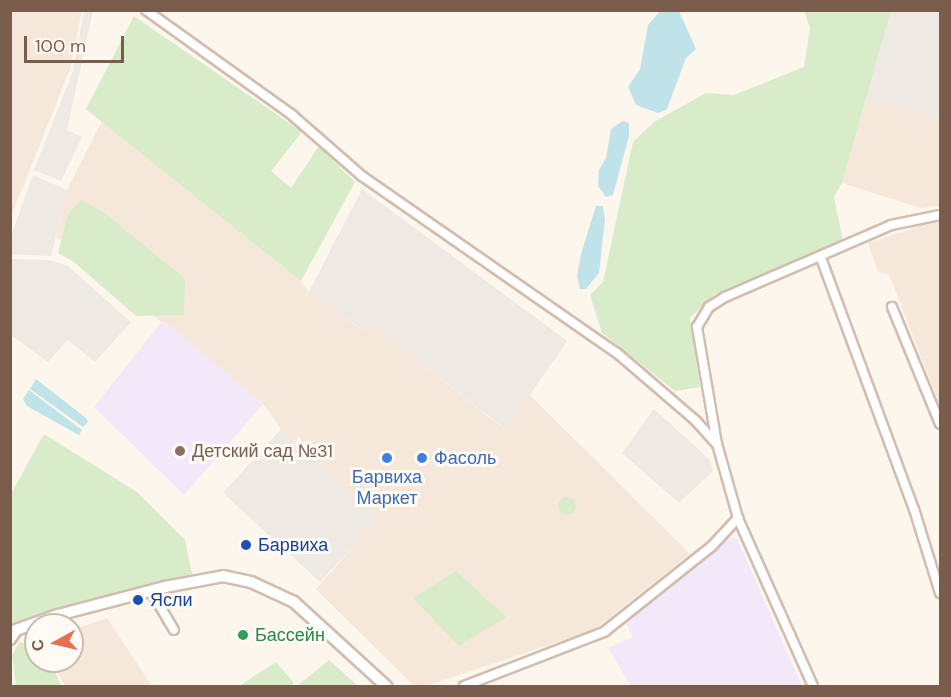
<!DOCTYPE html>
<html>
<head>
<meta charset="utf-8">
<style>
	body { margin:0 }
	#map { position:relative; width:951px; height:697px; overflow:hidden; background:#fdf6ec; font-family:"DM Sans",sans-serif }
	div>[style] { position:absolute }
	.residential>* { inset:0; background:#f5e8da }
	.industrial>* { inset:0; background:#efe9e4 }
	.education>* { inset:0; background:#f3e8fa }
	.green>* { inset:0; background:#d8ecc9 }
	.round { border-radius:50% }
	.water>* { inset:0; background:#bfe3e8 }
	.roads { filter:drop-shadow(2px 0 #d1beb0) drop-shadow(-2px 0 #d1beb0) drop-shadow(0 2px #d1beb0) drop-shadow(0 -2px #d1beb0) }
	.minor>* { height:8px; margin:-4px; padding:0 4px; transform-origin:4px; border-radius:4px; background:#fff }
	.secondary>* { height:10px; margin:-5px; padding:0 5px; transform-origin:5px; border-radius:5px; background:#fff }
	.dots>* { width:16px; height:16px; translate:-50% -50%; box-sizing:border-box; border:3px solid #fffaf3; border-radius:50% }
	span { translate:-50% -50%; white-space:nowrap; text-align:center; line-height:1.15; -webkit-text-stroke:6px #fffaf3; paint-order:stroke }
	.education-label { font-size:18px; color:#785e54 }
	.left { translate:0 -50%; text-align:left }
	.shop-label { font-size:18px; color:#366cbe }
	.transit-label { font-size:18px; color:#164399 }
	.leisure-label { font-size:18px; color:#27864d }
	.frame { position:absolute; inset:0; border:12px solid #7a5c4d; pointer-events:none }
	.north { position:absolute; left:24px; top:613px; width:60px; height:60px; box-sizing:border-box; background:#fffaf3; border:2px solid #cabbb1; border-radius:50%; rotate:262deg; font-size:16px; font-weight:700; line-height:24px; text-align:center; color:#7a5c4d }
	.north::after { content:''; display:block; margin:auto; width:21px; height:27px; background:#e76f51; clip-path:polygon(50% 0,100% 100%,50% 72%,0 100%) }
	.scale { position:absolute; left:24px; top:36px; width:100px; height:27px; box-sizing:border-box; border:3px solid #7a5c4d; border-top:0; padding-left:8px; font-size:18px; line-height:21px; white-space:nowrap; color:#7a5c4d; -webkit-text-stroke:4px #fffaf3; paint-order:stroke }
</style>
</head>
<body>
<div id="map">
	<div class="residential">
		<div style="clip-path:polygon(11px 10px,82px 11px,70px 69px,11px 217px)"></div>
		<div style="clip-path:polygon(866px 99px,940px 119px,940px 206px,920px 208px,842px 183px)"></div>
		<div style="clip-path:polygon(102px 121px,301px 281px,309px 292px,363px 331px,371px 323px,505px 430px,530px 395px,690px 554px,594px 630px,426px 686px,414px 686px,316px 589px,378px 518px,281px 429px,263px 404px,56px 237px,67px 190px)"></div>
		<div style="clip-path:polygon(940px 219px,940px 406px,889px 274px,878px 272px,868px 243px)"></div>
		<div style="clip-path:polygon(107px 618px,152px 686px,65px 686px,50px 661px,72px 661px,72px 630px)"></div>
	</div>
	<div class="industrial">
		<div style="clip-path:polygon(84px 11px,93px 11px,67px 130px,82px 137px,61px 181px,34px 170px,73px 71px)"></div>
		<div style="clip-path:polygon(891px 11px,940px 11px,940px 119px,866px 99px)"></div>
		<div style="clip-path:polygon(33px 175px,67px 190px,51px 256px,11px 254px,11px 236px)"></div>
		<div style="clip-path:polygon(362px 189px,567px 341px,506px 430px,371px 323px,364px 331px,309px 292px)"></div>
		<div style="clip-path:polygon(11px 259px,50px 260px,68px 266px,131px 322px,95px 362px,68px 340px,48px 362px,11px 335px)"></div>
		<div style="clip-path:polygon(654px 409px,710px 460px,713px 471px,679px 503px,622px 453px)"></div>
		<div style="clip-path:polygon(281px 429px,379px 518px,320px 582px,223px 493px)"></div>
	</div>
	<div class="education">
		<div style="clip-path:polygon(163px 320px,263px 404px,184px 495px,94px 407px)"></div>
		<div style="clip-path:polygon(726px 537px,737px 538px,802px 686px,631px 686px,608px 648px,633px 637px,626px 622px)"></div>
	</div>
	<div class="green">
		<div style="clip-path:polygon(804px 11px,891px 11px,842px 183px,834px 197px,843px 241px,714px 295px,690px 318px,700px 387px,675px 391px,602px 333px,590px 295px,603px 282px,633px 142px,654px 122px,706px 93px,734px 95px,804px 67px,810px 28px)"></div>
		<div style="clip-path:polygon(134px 16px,302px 132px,271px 171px,291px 188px,319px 146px,355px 182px,301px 281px,86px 109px)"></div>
		<div style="clip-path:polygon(81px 200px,106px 214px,185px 279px,184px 315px,136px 316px,74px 262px,58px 253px,68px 214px)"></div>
		<div style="clip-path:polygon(44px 434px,137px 492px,185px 540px,192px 574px,75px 603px,11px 627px,11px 494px)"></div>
		<div class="round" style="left:558px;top:497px;width:18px;height:18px"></div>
		<div style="clip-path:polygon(456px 571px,506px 617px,459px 646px,413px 598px)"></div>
		<div style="clip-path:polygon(20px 642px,36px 646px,36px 661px,51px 661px,61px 686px,16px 686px,12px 655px)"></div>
		<div style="clip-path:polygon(329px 660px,358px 686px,297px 686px)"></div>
		<div style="clip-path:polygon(276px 662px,293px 682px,293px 686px,239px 686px)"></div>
	</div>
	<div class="water">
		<div style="clip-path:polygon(661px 10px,679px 11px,696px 49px,686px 58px,667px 109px,658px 113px,636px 105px,628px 87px,640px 69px,648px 25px)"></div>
		<div style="clip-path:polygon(623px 121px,629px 123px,629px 136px,613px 195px,606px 197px,598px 186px,599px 170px,606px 158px,611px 129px)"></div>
		<div style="clip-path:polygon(596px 206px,603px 206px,605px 219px,599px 273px,586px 289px,580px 289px,577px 276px,581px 254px)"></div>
		<div style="clip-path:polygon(36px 379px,86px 418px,88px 422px,83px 427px,30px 389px)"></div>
		<div style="clip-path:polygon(29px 390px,82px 430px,79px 435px,27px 406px,23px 399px)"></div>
	</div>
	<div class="roads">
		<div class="minor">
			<div style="left:146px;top:10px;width:180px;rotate:35.7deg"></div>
			<div style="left:292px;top:115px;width:93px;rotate:41.1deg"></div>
			<div style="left:362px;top:176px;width:310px;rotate:34.8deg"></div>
			<div style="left:617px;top:353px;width:104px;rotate:40.7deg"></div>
			<div style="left:696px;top:421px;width:31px;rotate:48deg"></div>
			<div style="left:821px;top:258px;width:268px;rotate:69.7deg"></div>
			<div style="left:914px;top:509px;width:88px;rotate:72.8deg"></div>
			<div style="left:892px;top:307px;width:126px;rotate:67.7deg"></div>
			<div style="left:151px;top:591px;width:45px;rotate:59.5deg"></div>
			<div style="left:464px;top:686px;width:150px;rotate:-21.1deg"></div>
			<div style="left:604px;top:632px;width:137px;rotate:-38.5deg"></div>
			<div style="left:711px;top:547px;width:40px;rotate:-47deg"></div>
			<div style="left:813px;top:686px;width:184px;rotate:-114.1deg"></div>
			<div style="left:738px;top:518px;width:77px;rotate:-105.8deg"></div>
			<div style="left:717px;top:444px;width:119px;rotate:-99.7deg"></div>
			<div style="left:697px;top:327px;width:23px;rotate:-59deg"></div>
			<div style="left:709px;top:307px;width:19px;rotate:-32deg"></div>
			<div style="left:725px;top:297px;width:181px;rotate:-23.4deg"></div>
			<div style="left:891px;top:225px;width:50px;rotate:-11.5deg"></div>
		</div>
		<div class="secondary">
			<div style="left:10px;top:639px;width:11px;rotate:-56deg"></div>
			<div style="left:16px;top:630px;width:45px;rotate:-19.7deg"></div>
			<div style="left:58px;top:615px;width:111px;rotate:-14.7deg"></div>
			<div style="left:165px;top:587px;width:59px;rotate:-10.7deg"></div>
			<div style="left:223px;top:576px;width:29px;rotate:12deg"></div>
			<div style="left:251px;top:582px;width:47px;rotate:24.9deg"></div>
			<div style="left:294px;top:602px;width:125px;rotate:42.4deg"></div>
		</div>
	</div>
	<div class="dots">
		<div style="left:180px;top:451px;background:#8d6e63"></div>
		<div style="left:387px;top:458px;background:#3f7fe0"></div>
		<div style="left:422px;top:458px;background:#3f7fe0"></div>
		<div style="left:246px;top:545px;background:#1a4fb4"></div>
		<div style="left:138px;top:600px;background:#1a4fb4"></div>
		<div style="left:243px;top:635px;background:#2e9e5b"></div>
	</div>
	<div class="education-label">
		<span class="left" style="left:192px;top:451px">Детский сад №31</span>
	</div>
	<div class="shop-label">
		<span class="left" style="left:434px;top:458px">Фасоль</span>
		<span style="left:387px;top:488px">Барвиха<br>Маркет</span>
	</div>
	<div class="transit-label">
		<span class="left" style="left:258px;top:545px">Барвиха</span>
		<span class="left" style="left:150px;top:600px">Ясли</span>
	</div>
	<div class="leisure-label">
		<span class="left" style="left:255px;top:635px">Бассейн</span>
	</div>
	<div class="frame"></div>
	<div class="north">С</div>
	<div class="scale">100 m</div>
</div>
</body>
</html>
